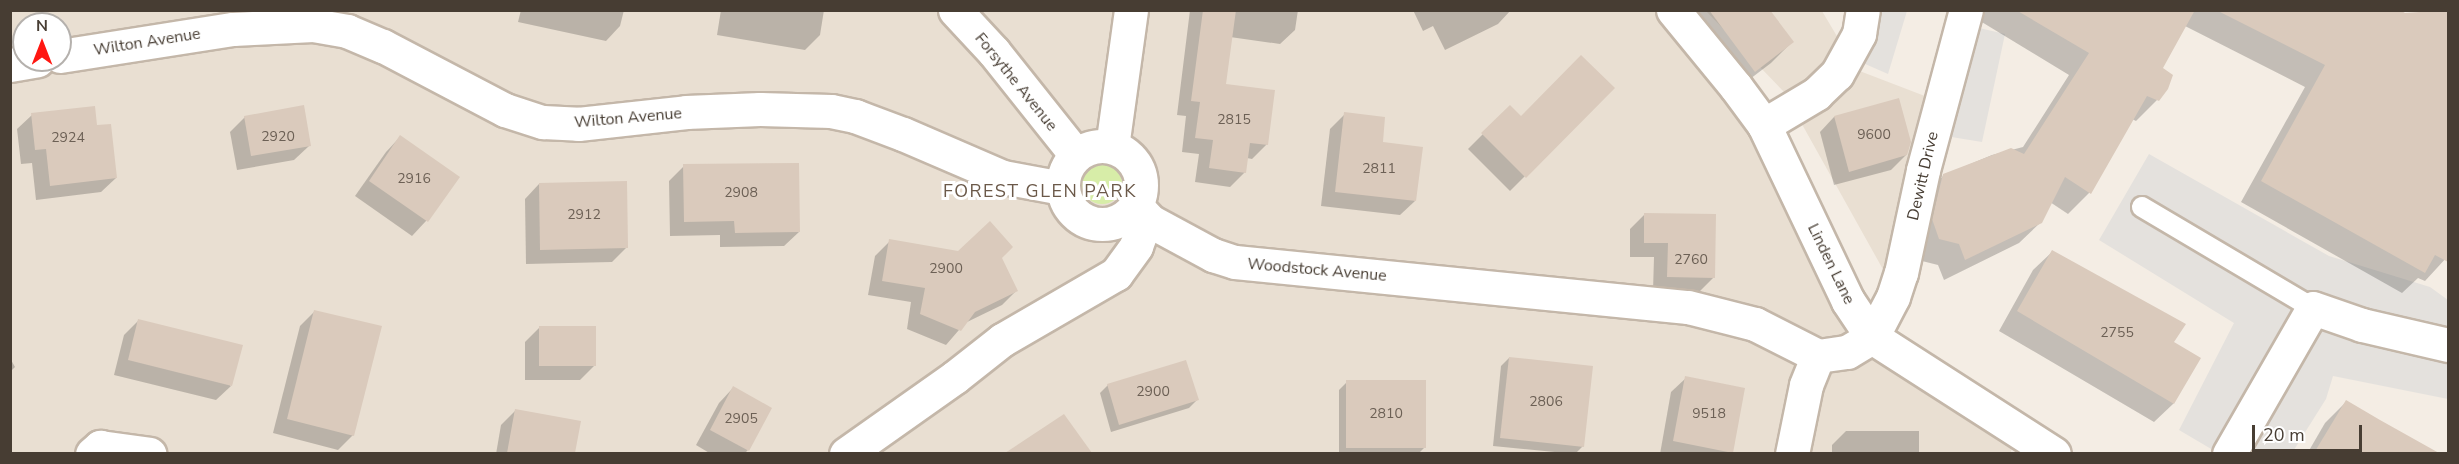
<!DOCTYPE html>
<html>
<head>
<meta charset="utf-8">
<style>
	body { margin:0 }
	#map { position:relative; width:2459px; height:464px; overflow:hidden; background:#f4ede4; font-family:"Nunito Sans",sans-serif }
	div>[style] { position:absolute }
	.residential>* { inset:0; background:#e9dfd2 }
	.green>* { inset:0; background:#d7eda8 }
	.round { border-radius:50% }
	.parking>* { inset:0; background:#e4e1dd }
	.shadow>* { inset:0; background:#0003 }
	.building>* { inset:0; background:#dacabc }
	.roads { filter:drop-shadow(2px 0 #c4b7a9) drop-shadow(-2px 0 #c4b7a9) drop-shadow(0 2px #c4b7a9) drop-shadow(0 -2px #c4b7a9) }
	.service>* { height:20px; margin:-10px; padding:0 10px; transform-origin:10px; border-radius:10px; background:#fff }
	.minor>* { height:33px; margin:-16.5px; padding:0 16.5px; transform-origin:16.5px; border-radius:16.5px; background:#fff }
	.minor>.ring { margin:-16.5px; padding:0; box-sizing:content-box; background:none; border:33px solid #fff; border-radius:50% }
	.tertiary>* { height:33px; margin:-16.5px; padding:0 16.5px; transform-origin:16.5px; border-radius:16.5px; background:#fff }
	span { translate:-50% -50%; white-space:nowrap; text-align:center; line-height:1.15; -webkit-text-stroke:6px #fff; paint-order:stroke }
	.number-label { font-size:14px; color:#6c6055 }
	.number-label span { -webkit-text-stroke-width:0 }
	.street-label { font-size:16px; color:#473d33 }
	.neighbourhood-label { font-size:18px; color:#6b5949; letter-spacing:1.5px }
	.frame { position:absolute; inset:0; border:12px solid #473d33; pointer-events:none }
	.north { position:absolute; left:12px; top:12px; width:60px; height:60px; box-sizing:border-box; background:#fff; border:2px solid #b5b1ad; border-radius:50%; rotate:0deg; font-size:16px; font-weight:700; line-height:24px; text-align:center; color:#473d33 }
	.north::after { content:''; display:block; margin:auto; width:21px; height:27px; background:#ff1711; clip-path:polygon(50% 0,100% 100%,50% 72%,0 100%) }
	.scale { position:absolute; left:2252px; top:425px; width:110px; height:27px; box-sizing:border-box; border:3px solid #473d33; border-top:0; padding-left:8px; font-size:18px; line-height:21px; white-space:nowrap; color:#473d33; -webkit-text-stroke:4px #fff; paint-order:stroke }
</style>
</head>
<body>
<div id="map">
	<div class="residential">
		<div style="clip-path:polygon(evenodd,10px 11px,1673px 11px,1764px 125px,1848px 300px,2018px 433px,2010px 454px,11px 453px,10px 11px,24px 24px,60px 24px,60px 60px,24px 60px,24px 24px)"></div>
		<div style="clip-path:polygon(1706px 11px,1822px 11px,1857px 70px,1930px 98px,1885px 273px,1784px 92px)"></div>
	</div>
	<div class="green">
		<div class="round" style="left:1082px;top:164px;width:40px;height:40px"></div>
	</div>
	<div class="parking">
		<div style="clip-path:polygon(1863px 11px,1907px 11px,1888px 74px,1847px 56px)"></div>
		<div style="clip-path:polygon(1962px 24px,2005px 34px,1982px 142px,1933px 134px)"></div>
		<div style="clip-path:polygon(2149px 154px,2329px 256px,2430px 287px,2448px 300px,2448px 399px,2333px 376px,2326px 399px,2292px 453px,2218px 453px,2179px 430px,2234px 323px,2099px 240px)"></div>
	</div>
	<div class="shadow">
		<div style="clip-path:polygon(521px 10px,624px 10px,620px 26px,606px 41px,518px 22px)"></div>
		<div style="clip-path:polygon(721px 10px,824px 10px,820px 35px,805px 50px,717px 35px)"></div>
		<div style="clip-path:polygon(1190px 10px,1298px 10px,1295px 30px,1280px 44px,1230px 37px,1224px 85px,1267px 144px,1252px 159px,1247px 158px,1245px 172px,1230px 187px,1195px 182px,1199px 154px,1182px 152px,1186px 116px,1177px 115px)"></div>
		<div style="clip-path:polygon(1413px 10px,1511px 10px,1498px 24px,1445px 50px,1433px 26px,1423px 31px)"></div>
		<div style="clip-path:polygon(1672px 10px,1768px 10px,1792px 42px,1771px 63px,1733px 92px)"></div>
		<div style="clip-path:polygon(2374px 10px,2368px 20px,2448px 10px,2448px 256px,2425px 281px,2418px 278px,2402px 293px,2241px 202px,2305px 87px,2185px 26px,2161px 68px,2157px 100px,2136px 121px,2132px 119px,2089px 193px,2068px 214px,2050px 202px,2041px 222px,2019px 243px,1944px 280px,1938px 265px,1918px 260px,1923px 197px,1944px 175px,1992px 155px,2023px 147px,2069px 75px,1962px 10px)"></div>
		<div style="clip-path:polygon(1613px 88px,1510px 191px,1468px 149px,1510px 107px,1521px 118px)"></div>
		<div style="clip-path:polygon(1898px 100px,1906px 155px,1891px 170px,1834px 185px,1820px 132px,1834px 117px)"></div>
		<div style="clip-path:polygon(1345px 114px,1381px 143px,1415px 201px,1400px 215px,1321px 206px,1330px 129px)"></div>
		<div style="clip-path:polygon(32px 115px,96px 127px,116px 178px,101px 192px,36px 200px,32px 163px,21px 164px,17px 129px)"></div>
		<div style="clip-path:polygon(245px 117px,309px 146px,294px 160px,237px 170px,230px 132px)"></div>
		<div style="clip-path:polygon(400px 137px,457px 177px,426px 221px,412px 236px,355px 196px,386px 152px)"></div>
		<div style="clip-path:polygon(684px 166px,799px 232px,784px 246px,720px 247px,720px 235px,670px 236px,669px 181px)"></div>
		<div style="clip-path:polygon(539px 184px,627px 247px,612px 262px,526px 264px,525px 199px)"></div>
		<div style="clip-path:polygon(1645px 214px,1714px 277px,1699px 292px,1653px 291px,1654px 257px,1630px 257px,1630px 229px)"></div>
		<div style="clip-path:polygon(890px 241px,1016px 291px,1002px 305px,965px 323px,946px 345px,907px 329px,911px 302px,868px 295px,875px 256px)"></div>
		<div style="clip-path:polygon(2052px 252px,2172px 343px,2199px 358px,2173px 404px,2154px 422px,1999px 331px,2033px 270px)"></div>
		<div style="clip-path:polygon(315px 311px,353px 435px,338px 450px,273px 433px,300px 326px)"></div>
		<div style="clip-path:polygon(139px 320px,231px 386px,216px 400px,114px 375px,124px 335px)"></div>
		<div style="clip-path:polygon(540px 327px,594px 366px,580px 380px,525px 380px,525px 342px)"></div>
		<div style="clip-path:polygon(10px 358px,15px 367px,10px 372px)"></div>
		<div style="clip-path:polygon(1509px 358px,1583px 446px,1575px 454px,1493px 446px,1501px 366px)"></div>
		<div style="clip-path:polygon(1686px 378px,1732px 452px,1730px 454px,1660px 454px,1671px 392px)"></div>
		<div style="clip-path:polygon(1347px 382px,1425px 447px,1418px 454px,1339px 454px,1339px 390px)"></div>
		<div style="clip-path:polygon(1108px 385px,1197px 400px,1189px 408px,1111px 432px,1100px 393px)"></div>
		<div style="clip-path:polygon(733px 388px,748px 450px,744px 454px,711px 454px,696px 445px,719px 403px)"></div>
		<div style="clip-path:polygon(2346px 402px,2435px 454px,2307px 454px,2325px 423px)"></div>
		<div style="clip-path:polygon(516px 410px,579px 423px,573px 454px,496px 454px,501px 425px)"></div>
		<div style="clip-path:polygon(1064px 416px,1090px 454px,1008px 454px)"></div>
		<div style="clip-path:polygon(1846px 431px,1919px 431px,1919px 454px,1832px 454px,1832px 445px)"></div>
	</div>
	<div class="building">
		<div style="clip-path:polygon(1203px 10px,1236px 10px,1226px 84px,1275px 90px,1268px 145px,1250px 143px,1246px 173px,1209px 168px,1213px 140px,1195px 138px,1200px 102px,1191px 101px)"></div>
		<div style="clip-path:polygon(1709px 10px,1770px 10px,1794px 42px,1755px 72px)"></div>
		<div style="clip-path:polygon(2016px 10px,2195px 10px,2163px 68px,2173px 75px,2168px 89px,2159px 101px,2147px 96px,2091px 194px,2065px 177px,2042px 223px,1965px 260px,1959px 244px,1939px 239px,1932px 219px,1943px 174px,2011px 148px,2024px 154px,2089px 53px)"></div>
		<div style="clip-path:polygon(2216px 10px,2400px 10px,2405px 13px,2448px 10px,2448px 262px,2435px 255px,2425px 273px,2261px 181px,2325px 65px)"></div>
		<div style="clip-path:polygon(1581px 55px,1615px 88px,1526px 178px,1481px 133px,1510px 105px,1521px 116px)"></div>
		<div style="clip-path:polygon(1899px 98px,1911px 142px,1907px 155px,1849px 172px,1834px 116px)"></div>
		<div style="clip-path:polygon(304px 105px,311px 146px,251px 156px,244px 116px)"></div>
		<div style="clip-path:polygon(95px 106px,97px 125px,111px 124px,117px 178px,50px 186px,46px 149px,35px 150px,31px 113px)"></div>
		<div style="clip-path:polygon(1344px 112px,1385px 117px,1383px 142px,1423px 147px,1416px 201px,1335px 192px)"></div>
		<div style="clip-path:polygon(400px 135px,460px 177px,428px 222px,369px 181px)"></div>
		<div style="clip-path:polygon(799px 163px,800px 232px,735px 233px,734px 221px,684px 222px,683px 164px)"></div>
		<div style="clip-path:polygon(627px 181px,628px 248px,540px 250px,539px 183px)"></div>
		<div style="clip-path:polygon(1644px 213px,1716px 214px,1715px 278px,1667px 277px,1668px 243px,1644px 243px)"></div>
		<div style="clip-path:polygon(990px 221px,1013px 247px,1002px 258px,1018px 291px,975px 312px,961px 331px,920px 314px,925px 288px,882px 281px,889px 239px,958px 251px)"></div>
		<div style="clip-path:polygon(2052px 250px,2186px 324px,2174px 342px,2201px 358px,2174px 404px,2017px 311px)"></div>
		<div style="clip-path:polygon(314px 310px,382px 326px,354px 436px,287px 419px)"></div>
		<div style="clip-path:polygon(138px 319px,243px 345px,232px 386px,128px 360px)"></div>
		<div style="clip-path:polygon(539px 326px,596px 326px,596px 366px,539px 366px)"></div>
		<div style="clip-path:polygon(1509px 357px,1593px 366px,1584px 447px,1500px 438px)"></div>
		<div style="clip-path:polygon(1186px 360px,1199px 400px,1119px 425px,1107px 384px)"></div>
		<div style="clip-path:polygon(1685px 376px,1745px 388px,1733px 453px,1673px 441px)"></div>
		<div style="clip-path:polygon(1346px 380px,1426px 380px,1426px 448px,1346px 448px)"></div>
		<div style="clip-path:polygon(733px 386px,772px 408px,749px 451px,710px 430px)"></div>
		<div style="clip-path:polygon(2346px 400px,2380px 420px,2439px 453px,2314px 453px)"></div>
		<div style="clip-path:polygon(515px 409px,581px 421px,575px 453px,507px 453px)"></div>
		<div style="clip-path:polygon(1064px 414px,1092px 453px,1005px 453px)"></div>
	</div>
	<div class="roads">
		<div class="service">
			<div style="left:2142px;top:207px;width:199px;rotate:30.6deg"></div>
		</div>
		<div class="minor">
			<div style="left:955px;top:10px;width:57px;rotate:47.1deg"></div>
			<div style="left:994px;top:52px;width:132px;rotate:51.5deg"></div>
			<div style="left:60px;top:56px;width:175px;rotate:-8.9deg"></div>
			<div style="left:233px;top:29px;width:80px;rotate:-2.9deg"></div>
			<div style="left:313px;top:25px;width:35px;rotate:10deg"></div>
			<div style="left:347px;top:31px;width:39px;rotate:23deg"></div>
			<div style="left:383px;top:46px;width:138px;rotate:27.7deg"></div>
			<div style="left:505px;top:110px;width:40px;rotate:18deg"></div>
			<div style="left:543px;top:122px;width:35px;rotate:3deg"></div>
			<div style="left:578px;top:124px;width:109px;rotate:-6.3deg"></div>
			<div style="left:686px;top:112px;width:74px;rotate:-2.3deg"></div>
			<div style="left:760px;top:109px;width:71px;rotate:1.6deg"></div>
			<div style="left:831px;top:111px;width:25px;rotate:12deg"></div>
			<div style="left:855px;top:116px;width:51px;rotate:20.6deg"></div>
			<div style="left:903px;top:134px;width:109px;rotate:23.3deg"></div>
			<div style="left:1003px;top:177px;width:60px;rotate:10.6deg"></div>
			<div style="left:10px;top:65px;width:28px;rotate:-10deg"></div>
			<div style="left:1764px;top:125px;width:61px;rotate:-30.8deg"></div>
			<div style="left:1816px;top:94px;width:29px;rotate:-44deg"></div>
			<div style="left:1837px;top:74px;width:46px;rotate:-61.2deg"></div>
			<div style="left:1859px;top:34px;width:24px;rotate:-81deg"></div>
			<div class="ring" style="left:1063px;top:146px;width:45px;height:45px"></div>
			<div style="left:1112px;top:147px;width:138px;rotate:-82.1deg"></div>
			<div style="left:1136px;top:206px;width:21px;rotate:47deg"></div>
			<div style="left:1150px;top:221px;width:72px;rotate:28.4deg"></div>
			<div style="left:1213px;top:255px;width:23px;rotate:18deg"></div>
			<div style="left:1235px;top:262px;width:455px;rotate:5.7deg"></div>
			<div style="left:1688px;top:307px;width:69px;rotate:14.2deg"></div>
			<div style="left:1755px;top:324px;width:71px;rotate:26.9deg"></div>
			<div style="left:1818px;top:356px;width:29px;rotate:-8deg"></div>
			<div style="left:1847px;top:352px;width:29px;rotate:-31deg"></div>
			<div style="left:1872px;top:337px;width:45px;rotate:-62.3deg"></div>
			<div style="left:1893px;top:297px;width:25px;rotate:-72deg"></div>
			<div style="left:1901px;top:273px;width:105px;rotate:-77.9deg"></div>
			<div style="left:1923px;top:170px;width:166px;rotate:-75deg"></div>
			<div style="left:92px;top:454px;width:11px;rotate:-41deg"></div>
			<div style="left:100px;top:447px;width:50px;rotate:8deg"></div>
			<div style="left:846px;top:454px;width:133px;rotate:-35.2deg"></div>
			<div style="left:955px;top:377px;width:60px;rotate:-38.2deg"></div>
			<div style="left:1002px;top:340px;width:132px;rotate:-30.1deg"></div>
			<div style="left:1116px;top:274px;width:34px;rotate:-54deg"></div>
			<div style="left:1136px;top:246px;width:29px;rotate:-70deg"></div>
			<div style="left:1792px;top:454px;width:70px;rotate:-78.5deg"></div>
			<div style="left:1806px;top:385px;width:31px;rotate:-68deg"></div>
			<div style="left:2229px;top:454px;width:168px;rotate:-60.1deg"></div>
			<div style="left:2313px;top:308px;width:52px;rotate:19.1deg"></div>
			<div style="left:2362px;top:325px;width:88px;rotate:13.1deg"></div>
		</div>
		<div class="tertiary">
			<div style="left:1673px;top:10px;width:99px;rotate:50.7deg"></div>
			<div style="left:1736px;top:87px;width:47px;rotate:53.6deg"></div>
			<div style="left:1764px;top:125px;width:195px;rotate:64.5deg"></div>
			<div style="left:1848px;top:301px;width:43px;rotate:56.3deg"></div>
			<div style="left:1872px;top:337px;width:216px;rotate:32.7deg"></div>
		</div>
	</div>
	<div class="number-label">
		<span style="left:1234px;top:120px">2815</span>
		<span style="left:1874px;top:135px">9600</span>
		<span style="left:278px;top:137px">2920</span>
		<span style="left:68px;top:138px">2924</span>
		<span style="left:1379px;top:169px">2811</span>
		<span style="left:414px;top:179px">2916</span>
		<span style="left:741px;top:193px">2908</span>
		<span style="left:584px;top:215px">2912</span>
		<span style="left:1691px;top:260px">2760</span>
		<span style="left:946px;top:269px">2900</span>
		<span style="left:2117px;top:333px">2755</span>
		<span style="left:1153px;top:392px">2900</span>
		<span style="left:1546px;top:402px">2806</span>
		<span style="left:1386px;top:414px">2810</span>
		<span style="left:1709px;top:414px">9518</span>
		<span style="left:741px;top:419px">2905</span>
	</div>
	<div class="street-label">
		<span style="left:147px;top:42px;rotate:-9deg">Wilton Avenue</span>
		<span style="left:1016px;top:82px;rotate:51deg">Forsythe Avenue</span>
		<span style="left:628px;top:118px;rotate:-5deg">Wilton Avenue</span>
		<span style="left:1923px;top:176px;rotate:-77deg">Dewitt Drive</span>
		<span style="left:1831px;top:264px;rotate:64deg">Linden Lane</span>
		<span style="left:1317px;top:270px;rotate:5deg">Woodstock Avenue</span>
	</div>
	<div class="neighbourhood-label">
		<span style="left:1040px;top:191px">FOREST GLEN PARK</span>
	</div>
	<div class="frame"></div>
	<div class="north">N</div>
	<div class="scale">20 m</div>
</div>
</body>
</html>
